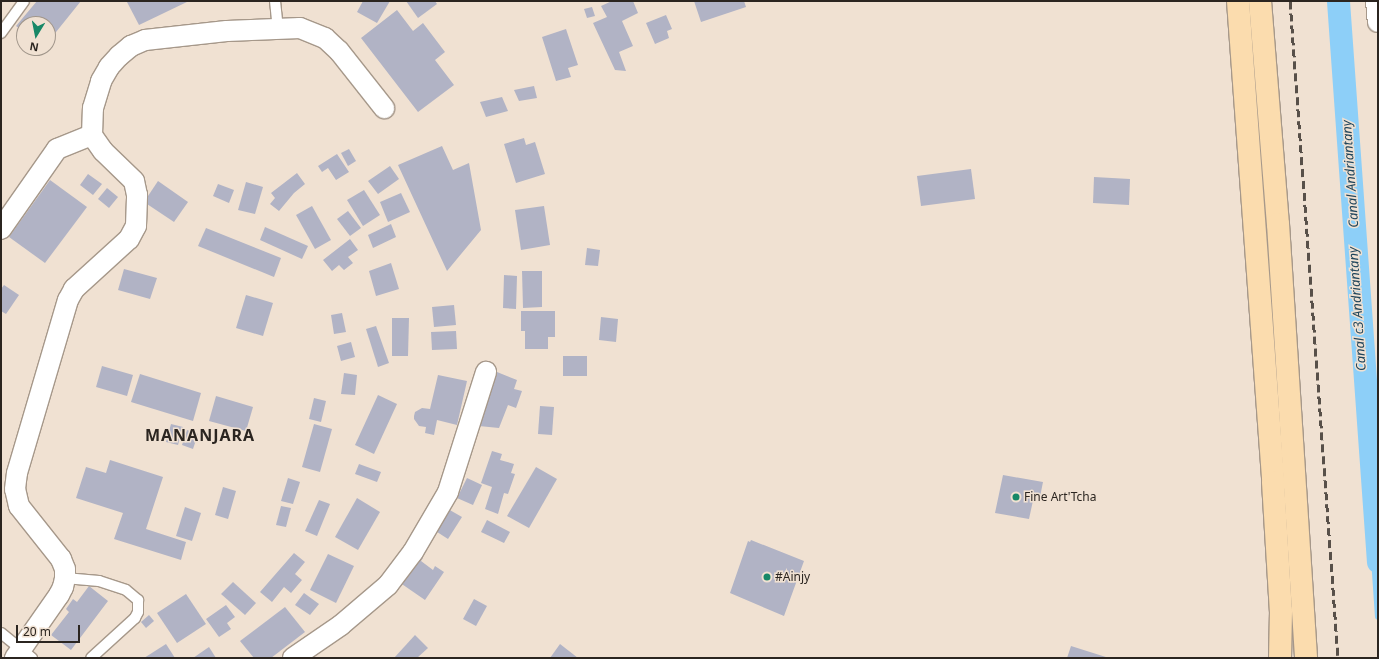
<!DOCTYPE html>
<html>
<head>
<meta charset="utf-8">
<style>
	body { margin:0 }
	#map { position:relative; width:1379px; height:659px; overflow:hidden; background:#f0e1d2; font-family:"Noto Sans",sans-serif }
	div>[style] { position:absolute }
	.stream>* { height:6px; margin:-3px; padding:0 3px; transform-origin:3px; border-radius:3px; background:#8dcff8 }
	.canal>* { height:23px; margin:-11.5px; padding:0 11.5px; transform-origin:11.5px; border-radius:11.5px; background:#8dcff8 }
	.building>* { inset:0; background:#b1b3c5 }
	.roads { filter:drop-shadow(1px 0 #a6988a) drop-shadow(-1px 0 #a6988a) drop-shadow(0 1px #a6988a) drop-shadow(0 -1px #a6988a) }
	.lane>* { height:10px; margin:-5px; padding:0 5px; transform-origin:5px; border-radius:5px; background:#fff }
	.street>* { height:20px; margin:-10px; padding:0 10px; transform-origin:10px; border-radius:10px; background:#fff }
	.primary>* { height:22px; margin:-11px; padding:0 11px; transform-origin:11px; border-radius:11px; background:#fbdcae }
	.rail>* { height:3px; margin-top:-1.5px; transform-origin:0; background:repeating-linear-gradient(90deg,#585049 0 8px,transparent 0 12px) }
	.dots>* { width:11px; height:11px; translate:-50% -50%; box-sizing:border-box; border:2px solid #f0e1d2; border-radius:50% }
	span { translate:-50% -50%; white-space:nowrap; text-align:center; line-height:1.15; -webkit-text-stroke:3px #f0e1d2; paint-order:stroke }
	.poi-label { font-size:12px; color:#2b2520 }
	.left { translate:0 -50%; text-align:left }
	.water-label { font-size:13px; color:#20455b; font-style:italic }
	.district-label { font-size:16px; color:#2b2520; font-weight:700; letter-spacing:1px }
	.frame { position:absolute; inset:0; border:2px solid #2b2520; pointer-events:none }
	.north { position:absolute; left:16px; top:16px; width:40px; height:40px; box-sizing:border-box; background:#f0e1d2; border:1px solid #a1968b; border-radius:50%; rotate:190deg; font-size:11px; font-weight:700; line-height:16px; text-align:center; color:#2b2520 }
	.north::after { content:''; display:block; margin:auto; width:14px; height:18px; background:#178867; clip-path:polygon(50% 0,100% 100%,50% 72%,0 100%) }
	.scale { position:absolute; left:16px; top:625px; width:64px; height:18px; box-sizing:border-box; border:2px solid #2b2520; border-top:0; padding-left:5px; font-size:12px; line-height:14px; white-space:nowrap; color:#2b2520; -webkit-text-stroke:3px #f0e1d2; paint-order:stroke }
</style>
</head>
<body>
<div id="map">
	<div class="stream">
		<div style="left:1336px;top:1px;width:617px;rotate:86.1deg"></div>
	</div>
	<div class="canal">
		<div style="left:1338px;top:1px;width:562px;rotate:85.92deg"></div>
	</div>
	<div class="building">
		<div style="clip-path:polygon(37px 1px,81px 1px,48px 42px,48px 24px,24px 24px,24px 32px,16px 26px)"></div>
		<div style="clip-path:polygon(130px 1px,189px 1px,139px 25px,127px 2px)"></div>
		<div style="clip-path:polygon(363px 1px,390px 1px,377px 23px,357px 12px)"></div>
		<div style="clip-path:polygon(406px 1px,435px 1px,437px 4px,418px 18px)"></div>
		<div style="clip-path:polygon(612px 1px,633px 1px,638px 13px,622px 21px,633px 46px,619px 52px,626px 71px,615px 70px,593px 23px,607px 17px,601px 6px)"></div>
		<div style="clip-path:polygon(694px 1px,744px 1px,746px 7px,701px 22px)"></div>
		<div style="clip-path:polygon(592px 7px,595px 16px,587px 18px,584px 9px)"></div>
		<div style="clip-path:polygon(397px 10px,413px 31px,423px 23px,445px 52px,435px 60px,454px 85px,418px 112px,361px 38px)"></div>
		<div style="clip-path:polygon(666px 15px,672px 29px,667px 31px,669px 38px,655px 44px,646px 23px)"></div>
		<div style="clip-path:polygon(566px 29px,578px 65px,568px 68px,571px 77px,556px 81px,542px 37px)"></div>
		<div style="clip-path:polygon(534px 86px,537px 98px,519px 101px,514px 90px)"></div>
		<div style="clip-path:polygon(502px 97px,508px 111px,486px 117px,480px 102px)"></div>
		<div style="clip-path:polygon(524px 138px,526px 145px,535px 142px,545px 174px,516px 183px,504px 144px)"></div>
		<div style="clip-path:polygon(442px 146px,453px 170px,469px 163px,481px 230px,447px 271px,398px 165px)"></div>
		<div style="clip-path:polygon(349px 149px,356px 161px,348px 166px,341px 153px)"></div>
		<div style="clip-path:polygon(337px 154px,349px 172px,336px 180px,328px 168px,322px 172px,318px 166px)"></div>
		<div style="clip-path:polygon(390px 166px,399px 179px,378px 194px,368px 181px)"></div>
		<div style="clip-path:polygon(971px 169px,975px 199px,921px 206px,917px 176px)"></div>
		<div style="clip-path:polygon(297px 173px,305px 184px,294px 193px,279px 211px,270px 204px,275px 198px,271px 193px)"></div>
		<div style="clip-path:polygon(88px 174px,102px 184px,93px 195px,80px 185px)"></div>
		<div style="clip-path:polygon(1094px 177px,1130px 179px,1129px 205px,1093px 203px)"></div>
		<div style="clip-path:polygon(50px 180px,87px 207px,45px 263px,9px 237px)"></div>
		<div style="clip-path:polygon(158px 181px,188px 202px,174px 222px,144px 202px)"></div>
		<div style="clip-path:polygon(246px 182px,263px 187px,255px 214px,238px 210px)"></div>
		<div style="clip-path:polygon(218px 184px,234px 190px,229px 203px,213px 196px)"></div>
		<div style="clip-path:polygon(107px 188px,118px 197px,109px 208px,98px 199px)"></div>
		<div style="clip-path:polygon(364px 190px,380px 215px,363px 226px,347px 200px)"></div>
		<div style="clip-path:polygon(401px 193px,410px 212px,388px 222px,380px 202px)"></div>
		<div style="clip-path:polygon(312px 206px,331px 240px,315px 249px,296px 215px)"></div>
		<div style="clip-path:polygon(544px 206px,550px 245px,521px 250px,515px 210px)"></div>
		<div style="clip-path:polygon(348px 211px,361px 228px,350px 236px,337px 219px)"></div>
		<div style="clip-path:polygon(391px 224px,396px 237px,373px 248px,368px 235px)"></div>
		<div style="clip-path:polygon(265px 227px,308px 246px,302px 259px,260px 240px)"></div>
		<div style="clip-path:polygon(206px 228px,281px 258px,274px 277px,198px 246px)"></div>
		<div style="clip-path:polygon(350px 239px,358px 250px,348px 257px,353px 263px,344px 270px,339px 265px,332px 271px,323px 260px)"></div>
		<div style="clip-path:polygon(587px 248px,600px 250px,598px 266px,585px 265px)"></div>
		<div style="clip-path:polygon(391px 263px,399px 289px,376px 296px,369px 271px)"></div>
		<div style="clip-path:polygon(124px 269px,157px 278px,150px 299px,118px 290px)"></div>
		<div style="clip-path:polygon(522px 271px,542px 271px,542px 307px,523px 308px)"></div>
		<div style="clip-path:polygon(504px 275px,517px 276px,516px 309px,503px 308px)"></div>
		<div style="clip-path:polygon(4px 285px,19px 295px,6px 314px,1px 311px,1px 289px)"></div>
		<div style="clip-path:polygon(246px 295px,273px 303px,263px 336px,236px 328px)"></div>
		<div style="clip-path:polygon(454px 305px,456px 325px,434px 327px,432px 307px)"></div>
		<div style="clip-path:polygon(521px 311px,555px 311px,555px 337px,548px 337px,548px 349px,525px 349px,525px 331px,521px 331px)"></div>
		<div style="clip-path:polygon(342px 313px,346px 332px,334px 334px,331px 315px)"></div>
		<div style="clip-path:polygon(601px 317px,618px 319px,616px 342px,599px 340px)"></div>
		<div style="clip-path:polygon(392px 318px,409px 318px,408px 356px,392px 356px)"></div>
		<div style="clip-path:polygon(376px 326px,389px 363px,378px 367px,366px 329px)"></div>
		<div style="clip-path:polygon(456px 331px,457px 349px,432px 350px,431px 332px)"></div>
		<div style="clip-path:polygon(351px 342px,355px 357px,341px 361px,337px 346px)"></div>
		<div style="clip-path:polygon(563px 356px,587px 356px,587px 376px,563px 376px)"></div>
		<div style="clip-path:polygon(102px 366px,133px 375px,127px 396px,96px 387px)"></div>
		<div style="clip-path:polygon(497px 372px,517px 380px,514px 389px,522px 391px,516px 408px,508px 405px,499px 428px,479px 426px)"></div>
		<div style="clip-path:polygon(344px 373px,357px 375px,355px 395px,341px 394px)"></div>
		<div style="clip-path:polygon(140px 374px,201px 393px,193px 421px,131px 402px)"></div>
		<div style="clip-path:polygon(438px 375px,467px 381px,457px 425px,437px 420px,434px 435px,425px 433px,426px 427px,419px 426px,414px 419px,414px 416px,415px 412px,422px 408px,430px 409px)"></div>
		<div style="clip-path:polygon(378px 395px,397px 404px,374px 454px,355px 445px)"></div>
		<div style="clip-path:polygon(216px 396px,253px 407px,246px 431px,209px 421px)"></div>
		<div style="clip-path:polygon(314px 398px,326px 401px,321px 422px,309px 419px)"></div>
		<div style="clip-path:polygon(540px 406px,554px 407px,552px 435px,538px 434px)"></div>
		<div style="clip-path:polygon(171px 424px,183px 427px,178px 445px,166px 442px)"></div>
		<div style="clip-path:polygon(314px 424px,332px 429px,320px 472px,302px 467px)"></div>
		<div style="clip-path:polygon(187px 430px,198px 434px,193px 449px,182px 445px)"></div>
		<div style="clip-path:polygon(492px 451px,502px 454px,500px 460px,514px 464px,511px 473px,515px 474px,508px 494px,504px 493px,498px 514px,485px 509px,492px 487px,481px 483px)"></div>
		<div style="clip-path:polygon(110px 460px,163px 477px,146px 529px,186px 542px,181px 560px,114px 539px,123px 513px,76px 498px,86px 467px,106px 473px)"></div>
		<div style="clip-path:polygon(359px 464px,381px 472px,377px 482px,355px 474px)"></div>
		<div style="clip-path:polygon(536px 467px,557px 479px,529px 528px,507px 516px)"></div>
		<div style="clip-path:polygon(1003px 475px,1043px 482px,1040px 497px,1034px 496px,1029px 519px,995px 513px)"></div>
		<div style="clip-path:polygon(288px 478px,300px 482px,293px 504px,281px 501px)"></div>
		<div style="clip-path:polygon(467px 478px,482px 485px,473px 505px,457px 498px)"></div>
		<div style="clip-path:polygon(223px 487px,236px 491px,228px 519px,215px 515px)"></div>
		<div style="clip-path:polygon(357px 498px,380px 512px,358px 550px,335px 537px)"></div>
		<div style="clip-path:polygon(319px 500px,330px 504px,317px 536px,305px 531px)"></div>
		<div style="clip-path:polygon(281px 506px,291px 508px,286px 527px,276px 525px)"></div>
		<div style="clip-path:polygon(185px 507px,201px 513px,192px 541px,176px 536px)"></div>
		<div style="clip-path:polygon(448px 509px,462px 517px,448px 539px,434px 530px)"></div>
		<div style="clip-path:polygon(487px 520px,510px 532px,504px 543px,481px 532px)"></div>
		<div style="clip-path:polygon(751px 540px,804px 561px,784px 616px,730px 593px,748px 541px,750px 542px)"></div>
		<div style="clip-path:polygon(294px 553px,305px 562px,295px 574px,302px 580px,291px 593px,284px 587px,272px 602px,260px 592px)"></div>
		<div style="clip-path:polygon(415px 553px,423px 558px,421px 561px,433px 570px,435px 566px,444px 572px,425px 600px,396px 580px)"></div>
		<div style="clip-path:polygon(328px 554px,354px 566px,336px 603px,310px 590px)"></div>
		<div style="clip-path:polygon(233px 582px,256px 603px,245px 615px,221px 594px)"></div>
		<div style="clip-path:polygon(89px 586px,108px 601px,71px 650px,51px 635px,69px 612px,66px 609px,73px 599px,77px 602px)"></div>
		<div style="clip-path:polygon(304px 593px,319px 604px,310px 615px,295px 605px)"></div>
		<div style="clip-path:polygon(186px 594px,206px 624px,177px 643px,157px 613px)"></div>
		<div style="clip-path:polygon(474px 599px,487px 606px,476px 626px,463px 619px)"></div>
		<div style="clip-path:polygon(226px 605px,235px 617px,227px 623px,231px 629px,219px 637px,206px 619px)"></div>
		<div style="clip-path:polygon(285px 607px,305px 632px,271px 658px,254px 658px,240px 641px)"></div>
		<div style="clip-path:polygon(149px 615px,154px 621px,146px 628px,141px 622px)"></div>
		<div style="clip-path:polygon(415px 635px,428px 648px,417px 658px,394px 658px)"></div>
		<div style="clip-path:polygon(166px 644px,175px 658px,144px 658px)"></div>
		<div style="clip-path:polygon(560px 644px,578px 658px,550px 658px)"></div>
		<div style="clip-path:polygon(1071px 646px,1109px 658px,1067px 658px)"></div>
		<div style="clip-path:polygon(209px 647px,216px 658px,193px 658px)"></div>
	</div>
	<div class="roads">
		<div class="lane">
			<div style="left:275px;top:1px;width:28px;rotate:84deg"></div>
			<div style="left:1px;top:33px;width:39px;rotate:-54deg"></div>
			<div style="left:65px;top:578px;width:34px;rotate:5deg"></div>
			<div style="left:99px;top:581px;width:28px;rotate:18deg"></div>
			<div style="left:126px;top:590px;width:16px;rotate:40deg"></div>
			<div style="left:138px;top:600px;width:12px;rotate:90deg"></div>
			<div style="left:138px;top:612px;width:7px;rotate:117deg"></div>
			<div style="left:135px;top:618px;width:59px;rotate:137.7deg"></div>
			<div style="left:1px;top:633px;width:40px;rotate:39deg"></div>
		</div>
		<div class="street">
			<div style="left:1376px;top:1px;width:21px;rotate:85deg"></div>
			<div style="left:1px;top:229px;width:98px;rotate:-55deg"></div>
			<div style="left:57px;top:149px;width:38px;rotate:-22deg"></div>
			<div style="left:15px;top:658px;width:77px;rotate:-55.1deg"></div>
			<div style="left:59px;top:595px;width:9px;rotate:-63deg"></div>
			<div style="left:63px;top:587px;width:9px;rotate:-77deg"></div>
			<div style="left:65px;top:578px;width:9px;rotate:-90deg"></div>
			<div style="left:65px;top:569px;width:11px;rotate:-112deg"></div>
			<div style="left:61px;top:559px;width:68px;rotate:-128.4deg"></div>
			<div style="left:19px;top:506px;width:17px;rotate:-103deg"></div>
			<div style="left:15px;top:489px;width:16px;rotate:-83deg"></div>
			<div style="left:17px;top:473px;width:180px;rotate:-73.6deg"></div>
			<div style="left:68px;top:300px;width:13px;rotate:-61deg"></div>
			<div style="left:74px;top:289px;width:74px;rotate:-42.3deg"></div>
			<div style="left:129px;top:239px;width:15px;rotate:-62deg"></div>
			<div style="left:136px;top:226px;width:31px;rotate:-88deg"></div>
			<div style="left:137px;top:195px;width:14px;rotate:-102deg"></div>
			<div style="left:134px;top:181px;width:43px;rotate:-135.9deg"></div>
			<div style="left:103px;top:151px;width:19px;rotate:-125deg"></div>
			<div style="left:92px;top:135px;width:27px;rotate:-88deg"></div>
			<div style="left:93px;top:108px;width:28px;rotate:-73deg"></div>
			<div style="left:101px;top:81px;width:16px;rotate:-60deg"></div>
			<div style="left:109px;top:67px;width:15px;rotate:-48deg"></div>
			<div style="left:119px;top:56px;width:16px;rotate:-40deg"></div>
			<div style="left:131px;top:46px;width:15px;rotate:-23deg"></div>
			<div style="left:145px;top:40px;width:82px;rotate:-6.3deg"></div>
			<div style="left:227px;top:31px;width:73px;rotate:-2.4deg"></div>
			<div style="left:300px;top:28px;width:27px;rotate:22deg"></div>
			<div style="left:325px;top:38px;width:19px;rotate:43deg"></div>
			<div style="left:339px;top:51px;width:73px;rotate:51.7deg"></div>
			<div style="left:293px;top:658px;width:58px;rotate:-34.5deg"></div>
			<div style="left:341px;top:625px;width:62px;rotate:-40.4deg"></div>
			<div style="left:388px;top:585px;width:41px;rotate:-52.9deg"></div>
			<div style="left:413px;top:552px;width:69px;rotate:-59.7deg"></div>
			<div style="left:448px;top:492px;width:126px;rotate:-72.4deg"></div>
		</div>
		<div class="primary">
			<div style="left:1238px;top:1px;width:482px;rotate:85.8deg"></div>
			<div style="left:1273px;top:482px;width:129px;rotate:86.5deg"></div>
			<div style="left:1281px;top:611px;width:47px;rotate:91.2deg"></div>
			<div style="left:1260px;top:1px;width:224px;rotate:85.4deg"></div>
			<div style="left:1278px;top:224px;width:435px;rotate:86.3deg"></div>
		</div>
	</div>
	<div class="rail">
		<div style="left:1290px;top:1px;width:659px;rotate:85.82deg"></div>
	</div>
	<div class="dots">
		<div style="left:1016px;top:497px;background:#178867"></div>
		<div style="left:767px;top:577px;background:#178867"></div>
	</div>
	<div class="poi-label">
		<span class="left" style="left:1024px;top:497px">Fine Art'Tcha</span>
		<span class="left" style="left:775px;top:577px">#Ainjy</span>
	</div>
	<div class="water-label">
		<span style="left:1350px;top:174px;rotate:-94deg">Canal Andriantany</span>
		<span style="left:1357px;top:309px;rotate:-94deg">Canal c3 Andriantany</span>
	</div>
	<div class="district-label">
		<span style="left:200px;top:435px">MANANJARA</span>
	</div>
	<div class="frame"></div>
	<div class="north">N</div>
	<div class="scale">20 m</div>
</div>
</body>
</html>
